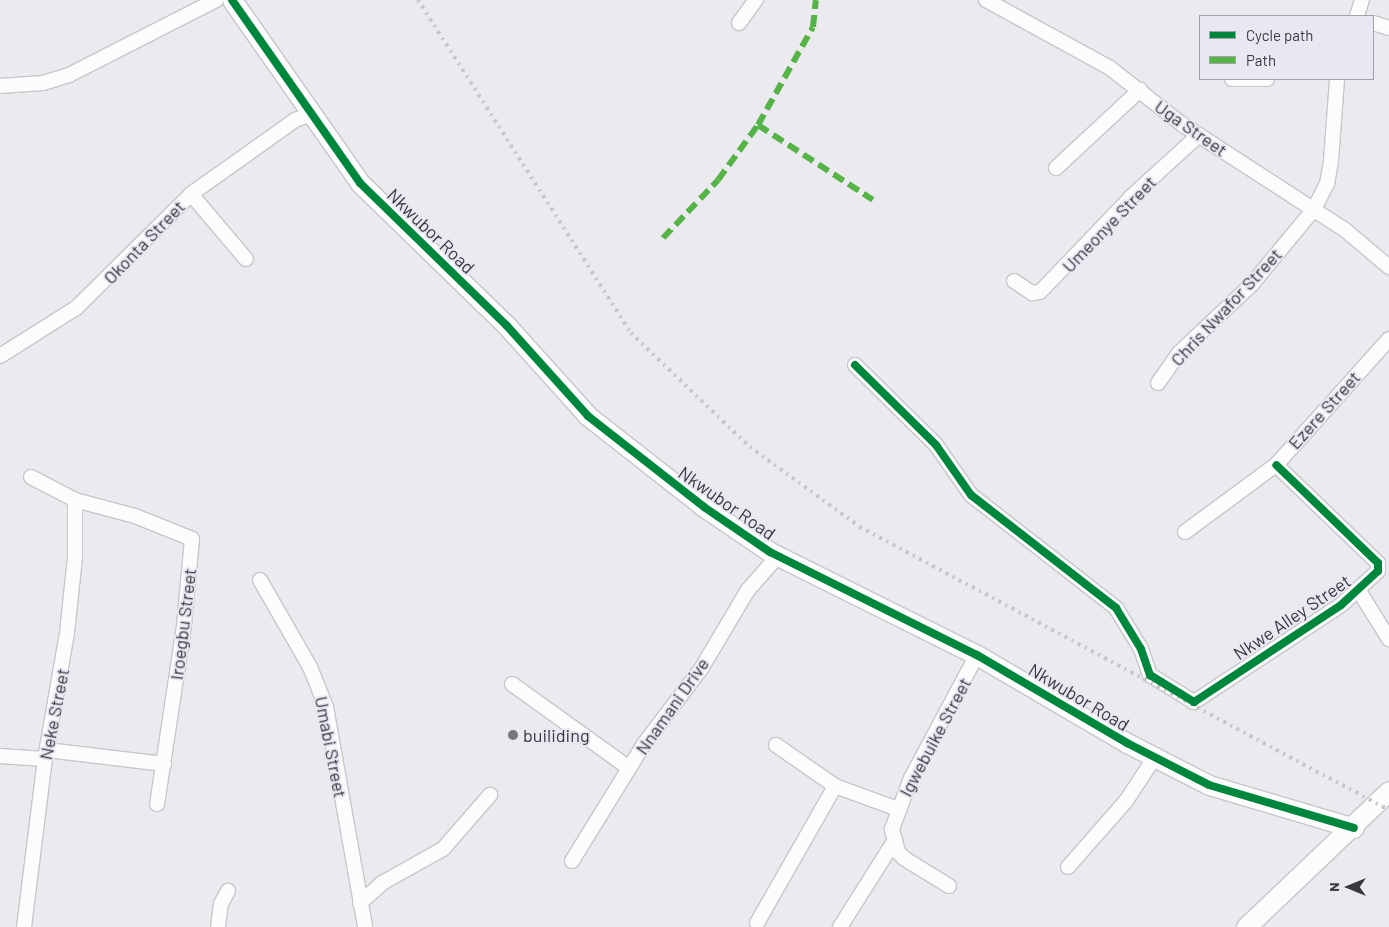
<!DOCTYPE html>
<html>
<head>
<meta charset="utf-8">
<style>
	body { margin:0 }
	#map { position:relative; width:1389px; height:927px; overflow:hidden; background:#eaeaef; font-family:Barlow,sans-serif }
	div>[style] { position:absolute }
	.roads { filter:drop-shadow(1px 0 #c7c7cb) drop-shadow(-1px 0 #c7c7cb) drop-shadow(0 1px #c7c7cb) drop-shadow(0 -1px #c7c7cb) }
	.street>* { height:14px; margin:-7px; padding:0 7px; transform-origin:7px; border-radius:7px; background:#fcfcfd }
	.secondary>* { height:19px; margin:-9.5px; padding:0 9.5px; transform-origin:9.5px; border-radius:9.5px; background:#fcfcfd }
	.rail>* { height:4px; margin-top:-2px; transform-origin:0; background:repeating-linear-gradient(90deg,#c5c5c5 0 2.5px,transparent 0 7.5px) }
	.quiet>* { height:6px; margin-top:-3px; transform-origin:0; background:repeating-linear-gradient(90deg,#56b346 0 12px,transparent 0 18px) }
	.cycleway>* { height:8px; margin:-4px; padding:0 4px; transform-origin:4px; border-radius:4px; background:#00873e }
	.dots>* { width:14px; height:14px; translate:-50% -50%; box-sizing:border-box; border:2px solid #e8e7f2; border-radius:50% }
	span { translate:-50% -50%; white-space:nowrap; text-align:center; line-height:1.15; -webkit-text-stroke:4px #e8e7f2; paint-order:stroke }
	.street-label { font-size:18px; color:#39393d }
	.poi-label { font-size:18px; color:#39393d }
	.left { translate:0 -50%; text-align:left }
	.legend { position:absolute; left:1199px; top:15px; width:175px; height:65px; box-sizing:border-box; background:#e8e7f2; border:1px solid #a2a1aa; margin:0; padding:6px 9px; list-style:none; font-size:15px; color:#39393d }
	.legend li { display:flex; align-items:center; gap:10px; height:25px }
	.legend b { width:25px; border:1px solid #a2a1aa }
	.north { position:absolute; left:1324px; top:862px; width:50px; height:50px; -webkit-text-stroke:4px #e8e7f2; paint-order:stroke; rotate:270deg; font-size:14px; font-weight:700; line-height:20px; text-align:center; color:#39393d }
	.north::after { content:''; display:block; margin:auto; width:18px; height:22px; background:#39393d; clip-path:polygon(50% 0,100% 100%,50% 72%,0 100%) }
</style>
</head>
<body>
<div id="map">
	<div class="roads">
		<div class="street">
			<div style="left:986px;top:0;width:141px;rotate:28.7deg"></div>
			<div style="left:1110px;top:68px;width:93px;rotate:38deg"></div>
			<div style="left:1183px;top:125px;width:192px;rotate:32.9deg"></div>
			<div style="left:1344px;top:229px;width:59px;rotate:40.2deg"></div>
			<div style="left:1357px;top:16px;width:17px;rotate:-73deg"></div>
			<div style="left:739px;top:23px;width:29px;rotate:-54deg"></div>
			<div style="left:1373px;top:23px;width:17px;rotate:17deg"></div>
			<div style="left:1232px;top:79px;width:35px"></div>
			<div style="left:0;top:86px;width:43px;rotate:-4deg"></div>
			<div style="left:43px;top:83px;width:27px;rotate:-17deg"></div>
			<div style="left:69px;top:75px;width:165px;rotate:-27deg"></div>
			<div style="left:1056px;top:168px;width:115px;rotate:-42.9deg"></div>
			<div style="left:191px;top:194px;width:85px;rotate:49.8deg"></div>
			<div style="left:1014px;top:281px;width:22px;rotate:34deg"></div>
			<div style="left:1032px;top:293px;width:8px;rotate:-7deg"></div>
			<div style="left:1040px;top:292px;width:132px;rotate:-46.2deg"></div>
			<div style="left:1131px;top:197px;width:92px;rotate:-42.4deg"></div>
			<div style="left:0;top:356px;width:90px;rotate:-32.3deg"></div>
			<div style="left:76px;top:308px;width:162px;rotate:-44.7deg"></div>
			<div style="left:191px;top:194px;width:128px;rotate:-35.4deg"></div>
			<div style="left:295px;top:120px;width:20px;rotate:-20deg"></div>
			<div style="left:855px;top:365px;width:114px;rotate:44.6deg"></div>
			<div style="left:936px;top:445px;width:61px;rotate:55deg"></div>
			<div style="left:971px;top:495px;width:184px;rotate:37.9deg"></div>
			<div style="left:1116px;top:608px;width:48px;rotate:58.6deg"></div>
			<div style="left:1141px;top:649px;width:28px;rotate:71deg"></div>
			<div style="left:1150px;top:675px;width:52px;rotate:31.5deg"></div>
			<div style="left:1194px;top:702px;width:176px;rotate:-33.4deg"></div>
			<div style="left:1341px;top:605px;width:50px;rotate:-42.6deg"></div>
			<div style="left:1378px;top:571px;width:8px;rotate:-90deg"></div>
			<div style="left:1378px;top:563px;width:141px;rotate:-136.1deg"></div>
			<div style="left:1158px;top:383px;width:37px;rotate:-55deg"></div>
			<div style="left:1179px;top:353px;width:100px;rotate:-43.4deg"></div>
			<div style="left:1252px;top:284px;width:97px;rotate:-50.4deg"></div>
			<div style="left:1314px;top:209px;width:28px;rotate:-63deg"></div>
			<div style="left:1327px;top:184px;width:23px;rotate:-80deg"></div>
			<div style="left:1331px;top:161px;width:82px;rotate:-85.8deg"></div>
			<div style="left:31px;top:477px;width:50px;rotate:27.6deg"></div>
			<div style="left:75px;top:500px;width:62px;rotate:14.9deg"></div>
			<div style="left:135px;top:516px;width:61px;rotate:22deg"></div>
			<div style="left:192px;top:539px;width:87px;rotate:95.3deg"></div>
			<div style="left:184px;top:626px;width:180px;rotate:98.6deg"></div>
			<div style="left:1185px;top:532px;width:113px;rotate:-36.4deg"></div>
			<div style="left:1276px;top:465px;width:169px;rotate:-48.1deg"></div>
			<div style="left:260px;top:580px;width:100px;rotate:60.1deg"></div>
			<div style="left:310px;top:667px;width:43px;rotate:68.2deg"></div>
			<div style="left:326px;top:707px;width:223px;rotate:79.9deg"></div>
			<div style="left:1359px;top:591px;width:57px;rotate:58deg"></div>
			<div style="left:512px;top:684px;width:144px;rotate:35.7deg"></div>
			<div style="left:776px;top:745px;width:72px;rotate:34.8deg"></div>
			<div style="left:835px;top:786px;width:67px;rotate:20.1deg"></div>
			<div style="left:47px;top:750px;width:118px;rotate:6.8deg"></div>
			<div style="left:0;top:756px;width:45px;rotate:3.8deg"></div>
			<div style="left:572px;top:861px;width:137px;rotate:-58.4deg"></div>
			<div style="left:644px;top:744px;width:94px;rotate:-52.8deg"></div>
			<div style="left:701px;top:669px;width:92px;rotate:-59.3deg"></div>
			<div style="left:748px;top:590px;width:45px;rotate:-48.6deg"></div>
			<div style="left:1068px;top:867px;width:88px;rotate:-48.7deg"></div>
			<div style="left:1126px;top:801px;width:53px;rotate:-56.6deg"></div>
			<div style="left:949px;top:886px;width:52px;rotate:-148.5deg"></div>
			<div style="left:905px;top:859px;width:10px;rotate:-135deg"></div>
			<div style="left:898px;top:852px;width:24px;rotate:-105deg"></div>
			<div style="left:892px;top:829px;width:54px;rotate:-69.6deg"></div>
			<div style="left:911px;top:778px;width:140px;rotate:-61.8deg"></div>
			<div style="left:360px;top:903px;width:30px;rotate:-42deg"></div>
			<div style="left:382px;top:883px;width:70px;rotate:-29.1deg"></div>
			<div style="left:443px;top:849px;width:72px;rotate:-49deg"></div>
			<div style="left:757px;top:923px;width:158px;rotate:-60.3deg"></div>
			<div style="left:24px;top:927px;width:169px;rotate:-82.9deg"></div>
			<div style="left:45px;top:759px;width:128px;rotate:-80.1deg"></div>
			<div style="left:67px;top:633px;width:76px;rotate:-84deg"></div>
			<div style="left:75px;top:557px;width:57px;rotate:-90deg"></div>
			<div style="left:218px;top:927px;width:23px;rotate:-83deg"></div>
			<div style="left:221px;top:904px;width:15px;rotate:-62deg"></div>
			<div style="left:840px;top:927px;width:103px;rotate:-57.7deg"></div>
		</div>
		<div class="secondary">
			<div style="left:232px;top:0;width:223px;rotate:55deg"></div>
			<div style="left:360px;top:183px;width:205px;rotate:44.2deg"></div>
			<div style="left:507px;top:326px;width:121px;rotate:48deg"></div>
			<div style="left:588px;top:416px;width:147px;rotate:38.1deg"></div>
			<div style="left:704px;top:507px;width:80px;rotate:34.3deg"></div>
			<div style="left:770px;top:552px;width:231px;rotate:26.5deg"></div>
			<div style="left:977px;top:655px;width:174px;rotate:30.4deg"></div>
			<div style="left:1127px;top:743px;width:92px;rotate:27.1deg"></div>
			<div style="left:1209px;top:785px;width:151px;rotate:16.5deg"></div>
			<div style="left:1246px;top:927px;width:197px;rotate:-43.6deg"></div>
		</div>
	</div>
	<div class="rail">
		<div style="left:418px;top:0;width:395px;rotate:57.4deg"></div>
		<div style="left:631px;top:333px;width:165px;rotate:43.8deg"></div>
		<div style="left:750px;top:447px;width:136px;rotate:36deg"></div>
		<div style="left:860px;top:527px;width:600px;rotate:28.15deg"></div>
	</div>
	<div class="quiet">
		<div style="left:758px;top:125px;width:137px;rotate:33.1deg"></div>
		<div style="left:663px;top:238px;width:80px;rotate:-46.5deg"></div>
		<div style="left:718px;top:180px;width:68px;rotate:-54deg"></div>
		<div style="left:758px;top:125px;width:112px;rotate:-60.7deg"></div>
		<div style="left:813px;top:27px;width:27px;rotate:-84deg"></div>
	</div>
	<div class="cycleway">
		<div style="left:232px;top:0;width:223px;rotate:55deg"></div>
		<div style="left:360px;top:183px;width:205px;rotate:44.2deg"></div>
		<div style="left:507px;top:326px;width:121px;rotate:48deg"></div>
		<div style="left:588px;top:416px;width:147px;rotate:38.1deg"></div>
		<div style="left:704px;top:507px;width:80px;rotate:34.3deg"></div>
		<div style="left:770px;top:552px;width:231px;rotate:26.5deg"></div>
		<div style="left:977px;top:655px;width:174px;rotate:30.4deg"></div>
		<div style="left:1127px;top:743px;width:92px;rotate:27.1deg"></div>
		<div style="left:1209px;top:785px;width:151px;rotate:16.5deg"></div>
		<div style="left:855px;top:365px;width:114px;rotate:44.6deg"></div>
		<div style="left:936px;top:445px;width:61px;rotate:55deg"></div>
		<div style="left:971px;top:495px;width:184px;rotate:37.9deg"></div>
		<div style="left:1116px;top:608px;width:48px;rotate:58.6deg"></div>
		<div style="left:1141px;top:649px;width:28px;rotate:71deg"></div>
		<div style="left:1150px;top:675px;width:52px;rotate:31.5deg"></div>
		<div style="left:1194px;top:702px;width:176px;rotate:-33.4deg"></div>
		<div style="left:1341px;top:605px;width:50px;rotate:-42.6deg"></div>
		<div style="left:1378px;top:571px;width:8px;rotate:-90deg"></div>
		<div style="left:1378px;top:563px;width:141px;rotate:-136.1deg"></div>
	</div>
	<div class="dots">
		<div style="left:513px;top:735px;background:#77777b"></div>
	</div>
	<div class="street-label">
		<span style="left:1191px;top:128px;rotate:35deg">Uga Street</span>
		<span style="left:1109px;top:224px;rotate:-46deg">Umeonye Street</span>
		<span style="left:431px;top:231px;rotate:44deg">Nkwubor Road</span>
		<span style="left:144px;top:242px;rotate:-46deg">Okonta Street</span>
		<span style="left:1226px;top:307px;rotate:-47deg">Chris Nwafor Street</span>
		<span style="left:1324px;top:410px;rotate:-48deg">Ezere Street</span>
		<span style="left:727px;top:503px;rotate:35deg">Nkwubor Road</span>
		<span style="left:1292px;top:617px;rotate:-34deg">Nkwe Alley Street</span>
		<span style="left:183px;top:624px;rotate:-83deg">Iroegbu Street</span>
		<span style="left:1079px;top:697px;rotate:31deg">Nkwubor Road</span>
		<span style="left:672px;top:706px;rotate:-55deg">Nnamani Drive</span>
		<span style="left:54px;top:714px;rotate:-79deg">Neke Street</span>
		<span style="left:935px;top:737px;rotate:-62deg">Igwebuike Street</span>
		<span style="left:331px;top:747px;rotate:79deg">Umabi Street</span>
	</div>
	<div class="poi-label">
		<span class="left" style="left:523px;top:735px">builiding</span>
	</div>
	<ul class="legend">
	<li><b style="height:6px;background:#00873e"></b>Cycle path</li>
	<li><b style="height:6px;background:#56b346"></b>Path</li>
	</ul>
	<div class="north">N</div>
</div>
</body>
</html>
